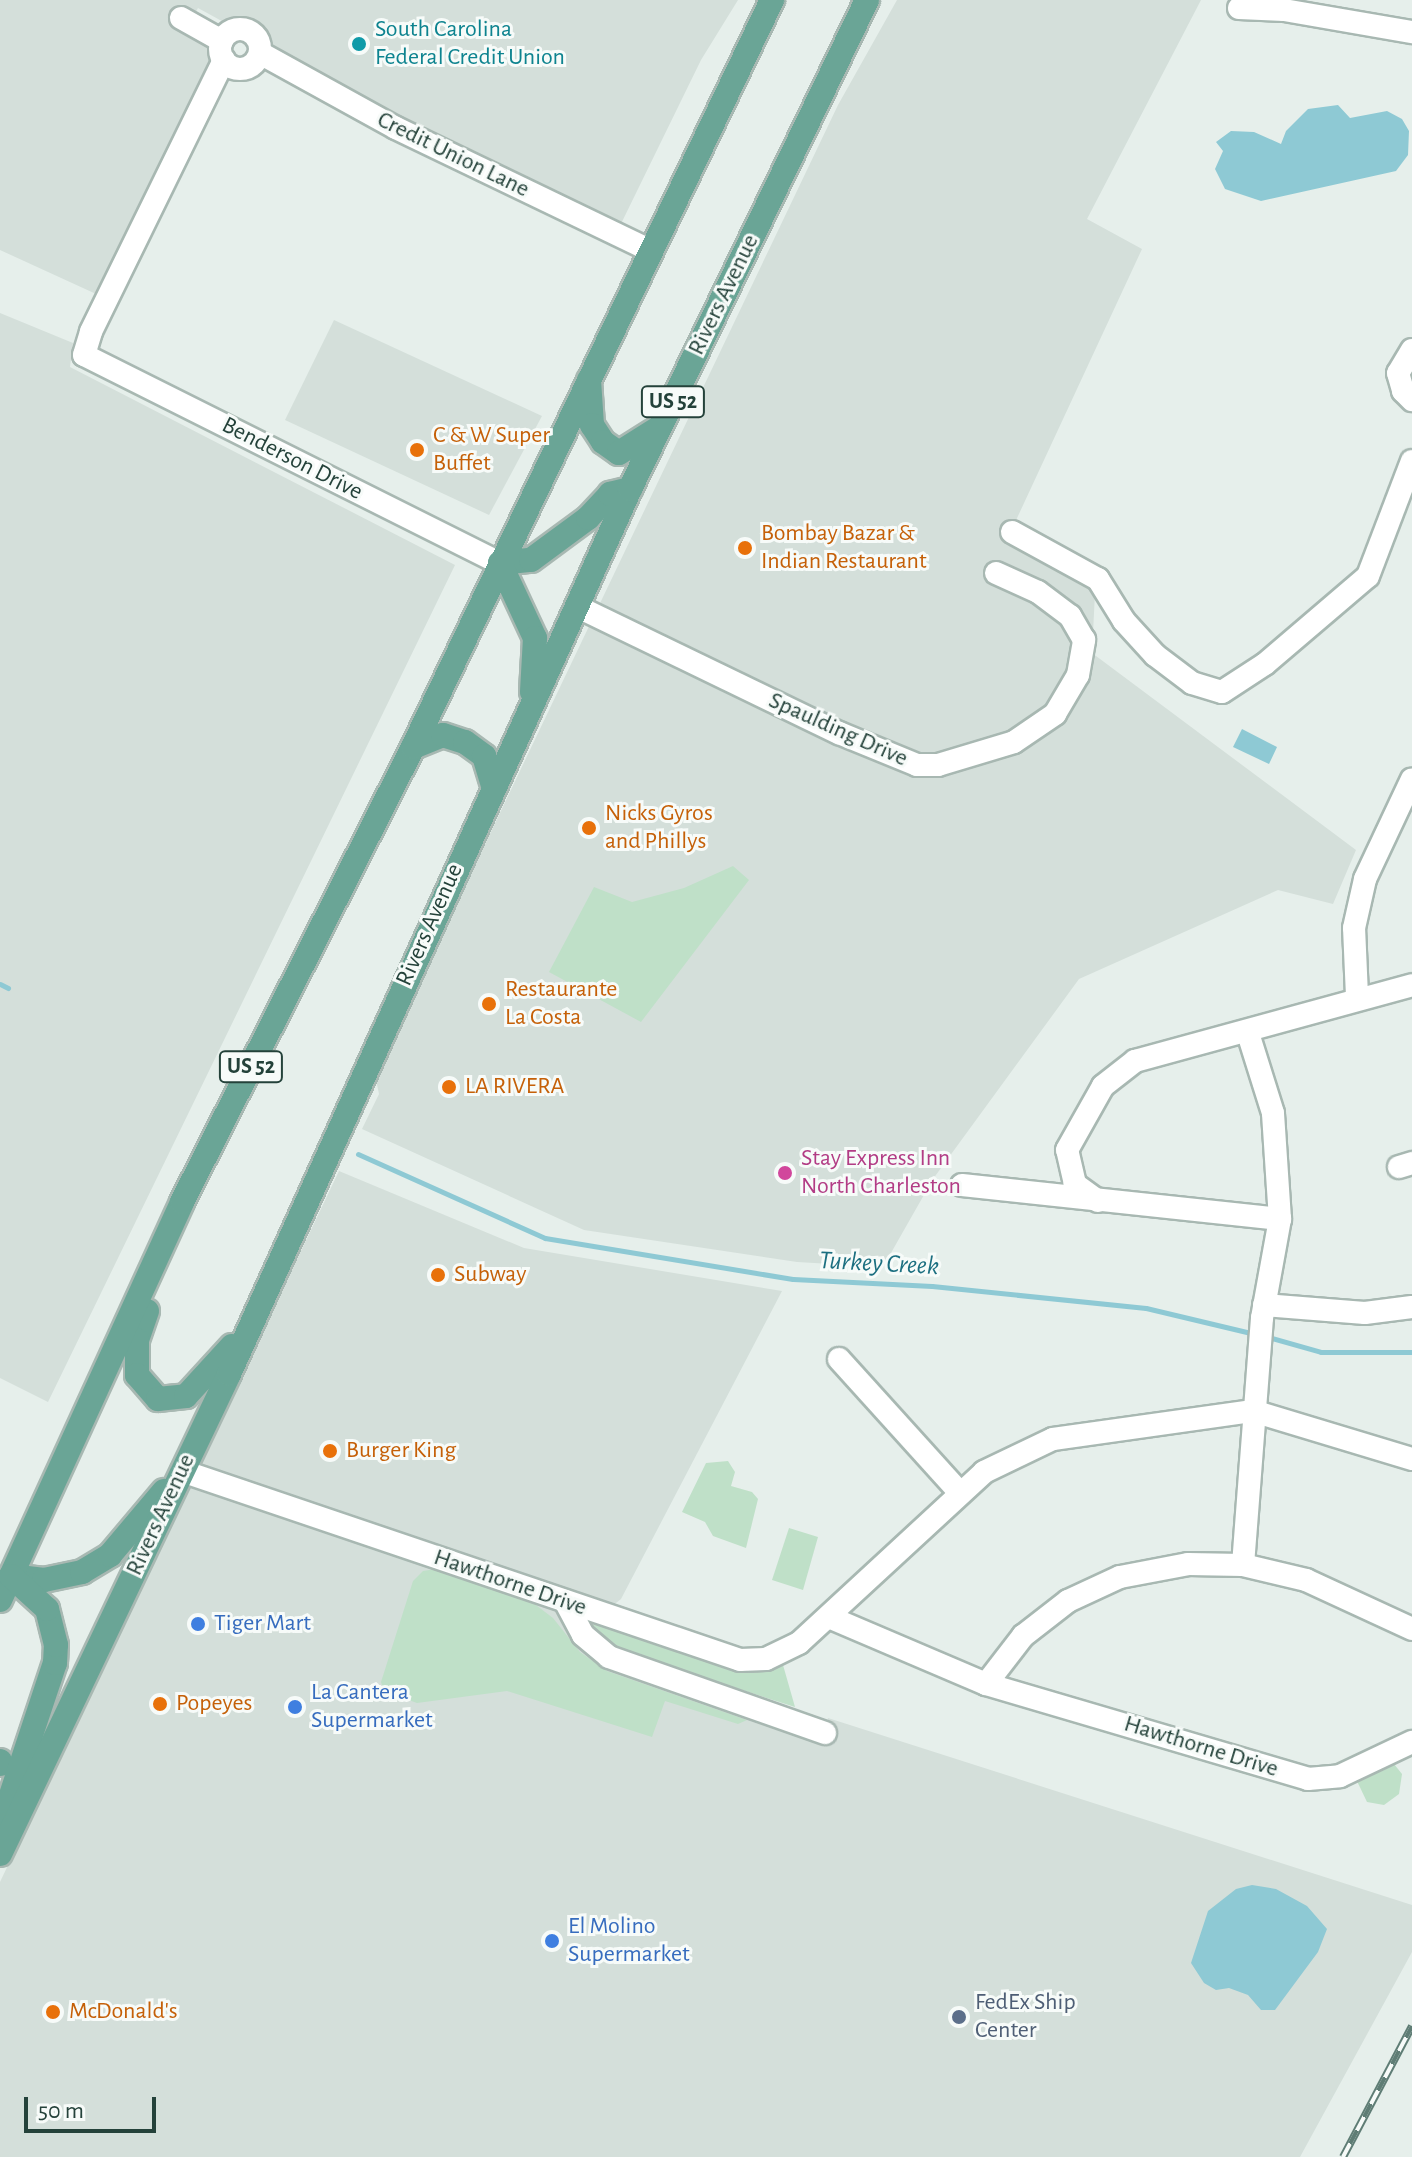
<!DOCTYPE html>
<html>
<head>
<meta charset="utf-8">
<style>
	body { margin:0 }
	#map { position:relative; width:1412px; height:2157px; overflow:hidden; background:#e6efeb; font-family:"Alegreya Sans",sans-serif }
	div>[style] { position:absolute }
	.built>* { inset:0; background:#d4dfda }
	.green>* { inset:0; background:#bfe0c8 }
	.water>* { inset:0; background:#8ec9d4 }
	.stream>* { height:5px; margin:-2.5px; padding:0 2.5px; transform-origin:2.5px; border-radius:2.5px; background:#8ec9d4 }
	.roads { filter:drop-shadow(2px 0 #a8b8b2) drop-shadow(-2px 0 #a8b8b2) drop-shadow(0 2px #a8b8b2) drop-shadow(0 -2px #a8b8b2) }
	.minor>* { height:22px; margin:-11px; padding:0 11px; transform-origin:11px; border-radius:11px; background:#fff }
	.minor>.ring { margin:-11px; padding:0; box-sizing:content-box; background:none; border:22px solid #fff; border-radius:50% }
	.major>* { height:24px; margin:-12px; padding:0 12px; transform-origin:12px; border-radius:12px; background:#6aa596 }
	.rail>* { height:8px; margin-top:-4px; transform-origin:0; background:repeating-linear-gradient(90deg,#f7fbf9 0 15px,#5f7d75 0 30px); box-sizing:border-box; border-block:2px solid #5f7d75 }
	.dots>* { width:22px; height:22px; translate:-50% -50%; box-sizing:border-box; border:4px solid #f7fbf9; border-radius:50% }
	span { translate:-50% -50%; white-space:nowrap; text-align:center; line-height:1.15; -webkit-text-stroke:6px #f7fbf9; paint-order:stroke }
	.shield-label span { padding:2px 6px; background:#f7fbf9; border:2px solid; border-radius:6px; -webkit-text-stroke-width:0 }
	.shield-label { font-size:22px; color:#24423a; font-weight:700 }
	.culture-label { font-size:24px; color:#0d838f }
	.left { translate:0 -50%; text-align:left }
	.street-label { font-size:24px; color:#24423a }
	.food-label { font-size:24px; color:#c56008 }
	.hotel-label { font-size:24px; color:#b23c85 }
	.shop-label { font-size:24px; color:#366cbe }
	.service-label { font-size:24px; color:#4e5e75 }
	.water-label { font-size:26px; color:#1c6f80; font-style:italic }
	.scale { position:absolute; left:24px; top:2097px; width:132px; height:36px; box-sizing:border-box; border:4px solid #24423a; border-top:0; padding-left:10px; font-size:24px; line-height:28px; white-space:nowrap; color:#24423a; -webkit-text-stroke:6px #f7fbf9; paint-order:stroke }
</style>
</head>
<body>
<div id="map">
	<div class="built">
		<div style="clip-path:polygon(0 0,738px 0,701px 60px,616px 234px,276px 49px,254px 21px,229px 25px,198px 8px,186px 30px,212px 45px,215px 64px,107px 299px,0 250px)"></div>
		<div style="clip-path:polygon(897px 0,1201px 0,1087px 219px,1142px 249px,1005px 544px,1070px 571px,1095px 593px,1092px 653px,1356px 850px,1333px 904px,1278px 890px,1079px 979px,933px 1179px,883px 1267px,797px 1262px,584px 1230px,362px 1129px,379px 1094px,376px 1080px,443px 932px,838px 105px)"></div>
		<div style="clip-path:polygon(0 313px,73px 343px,70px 367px,455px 565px,48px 1402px,0 1378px)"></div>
		<div style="clip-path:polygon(334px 320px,542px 416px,489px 515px,285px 420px)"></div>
		<div style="clip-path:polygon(339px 1171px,524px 1248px,782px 1291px,621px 1599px,602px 1614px,566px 1602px,583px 1635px,825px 1732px,828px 1718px,1412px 1905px,1412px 1952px,1300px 2157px,0 2157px,0 1882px)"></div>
	</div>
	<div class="green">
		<div style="clip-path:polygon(733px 866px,749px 880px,641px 1022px,549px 972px,594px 887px,632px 902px,684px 888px)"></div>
		<div style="clip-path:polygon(728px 1461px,735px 1472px,731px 1486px,752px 1492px,758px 1499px,746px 1548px,713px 1536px,705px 1522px,682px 1512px,706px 1463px)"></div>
		<div style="clip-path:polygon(789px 1528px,818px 1537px,803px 1590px,772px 1580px)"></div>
		<div style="clip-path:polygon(436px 1569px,528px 1599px,553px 1618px,580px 1652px,607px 1671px,747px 1720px,738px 1724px,665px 1701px,652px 1737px,507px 1691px,417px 1703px,384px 1691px,381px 1682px,413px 1581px,423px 1571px)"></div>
		<div style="clip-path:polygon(596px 1621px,781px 1658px,795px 1707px,621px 1651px,599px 1637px,591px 1627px)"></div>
		<div style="clip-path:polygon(1394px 1764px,1402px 1774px,1399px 1794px,1384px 1805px,1367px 1802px,1356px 1779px)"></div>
	</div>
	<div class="water">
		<div style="clip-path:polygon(1338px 105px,1350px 118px,1387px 111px,1402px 119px,1409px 131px,1408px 155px,1396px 171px,1261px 201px,1225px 189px,1215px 169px,1223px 151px,1216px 142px,1231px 131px,1254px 132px,1281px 144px,1286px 131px,1308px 109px)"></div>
		<div style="clip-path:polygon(1242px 729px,1277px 747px,1269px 764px,1233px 747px)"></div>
		<div style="clip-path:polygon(1252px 1885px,1276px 1889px,1307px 1906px,1327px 1929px,1318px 1952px,1275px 2010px,1261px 2010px,1248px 1995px,1229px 1988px,1216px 1990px,1204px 1983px,1191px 1963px,1208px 1911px,1236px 1889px)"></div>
	</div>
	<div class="stream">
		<div style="left:0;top:984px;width:9px;rotate:27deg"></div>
		<div style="left:358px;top:1154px;width:205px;rotate:24.2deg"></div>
		<div style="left:545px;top:1238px;width:251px;rotate:9.4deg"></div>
		<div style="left:793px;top:1279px;width:139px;rotate:2.9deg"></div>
		<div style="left:932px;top:1286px;width:215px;rotate:5.9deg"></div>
		<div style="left:1146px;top:1308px;width:112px;rotate:13.4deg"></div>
		<div style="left:1265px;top:1336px;width:58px;rotate:15.9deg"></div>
		<div style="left:1321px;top:1352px;width:91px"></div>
	</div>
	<div class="roads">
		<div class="minor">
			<div style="left:1239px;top:8px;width:45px;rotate:2.5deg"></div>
			<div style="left:1284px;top:10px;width:130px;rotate:9.8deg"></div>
			<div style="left:181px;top:18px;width:47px;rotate:29.3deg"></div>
			<div class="ring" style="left:220px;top:29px;width:18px;height:18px"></div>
			<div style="left:260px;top:53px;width:155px;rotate:28.9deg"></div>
			<div style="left:396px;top:128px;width:282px;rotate:25.7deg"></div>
			<div style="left:224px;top:60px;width:303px;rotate:116.1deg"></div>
			<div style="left:91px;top:332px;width:24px;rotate:107deg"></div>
			<div style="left:84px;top:355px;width:465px;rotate:26.6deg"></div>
			<div style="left:1412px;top:350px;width:27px;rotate:121deg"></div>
			<div style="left:1398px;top:373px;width:19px;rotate:74deg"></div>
			<div style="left:1403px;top:391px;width:13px;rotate:45deg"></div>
			<div style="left:1012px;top:532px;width:98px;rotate:28.7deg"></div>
			<div style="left:1098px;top:579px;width:49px;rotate:58.2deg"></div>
			<div style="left:1124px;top:621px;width:46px;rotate:47.6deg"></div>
			<div style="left:1155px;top:655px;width:46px;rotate:37.1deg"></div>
			<div style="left:1192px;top:683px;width:31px;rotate:17deg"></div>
			<div style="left:1222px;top:692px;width:51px;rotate:-33.1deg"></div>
			<div style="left:1265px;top:664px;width:135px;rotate:-40.5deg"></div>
			<div style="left:1368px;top:576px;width:123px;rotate:-69.1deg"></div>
			<div style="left:578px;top:607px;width:290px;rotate:25.8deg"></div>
			<div style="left:839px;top:733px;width:84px;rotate:22.3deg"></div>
			<div style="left:917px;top:765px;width:21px"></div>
			<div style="left:938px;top:765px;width:79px;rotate:-16.8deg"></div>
			<div style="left:1014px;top:742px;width:50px;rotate:-34.3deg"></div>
			<div style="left:1055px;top:714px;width:45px;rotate:-59.5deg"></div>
			<div style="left:1078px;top:675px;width:36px;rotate:-80deg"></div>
			<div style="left:1084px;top:640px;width:28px;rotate:-120deg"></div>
			<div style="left:1070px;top:616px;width:40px;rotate:-143deg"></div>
			<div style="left:1038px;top:592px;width:46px;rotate:-155.7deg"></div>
			<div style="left:1357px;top:996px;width:68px;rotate:-92.5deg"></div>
			<div style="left:1354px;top:928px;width:50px;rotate:-77.3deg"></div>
			<div style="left:1365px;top:879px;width:110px;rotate:-64.8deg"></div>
			<div style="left:1399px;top:1167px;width:14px;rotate:-17deg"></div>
			<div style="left:962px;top:1185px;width:320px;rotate:6.1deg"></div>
			<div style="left:1098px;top:1201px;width:29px;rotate:-144deg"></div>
			<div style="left:1075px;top:1184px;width:35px;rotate:-103deg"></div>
			<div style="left:1067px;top:1150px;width:73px;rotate:-60.6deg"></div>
			<div style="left:1103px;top:1086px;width:41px;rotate:-38deg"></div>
			<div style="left:1135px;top:1061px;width:287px;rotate:-15.3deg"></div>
			<div style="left:1264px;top:1305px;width:101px;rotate:4.5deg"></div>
			<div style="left:1365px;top:1313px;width:47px;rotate:-7.3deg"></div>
			<div style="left:839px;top:1359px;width:181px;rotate:47.9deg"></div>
			<div style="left:182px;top:1471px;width:589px;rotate:18.71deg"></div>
			<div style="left:740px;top:1660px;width:26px;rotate:-2deg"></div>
			<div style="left:766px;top:1659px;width:37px;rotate:-26deg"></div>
			<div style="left:799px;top:1643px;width:252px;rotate:-42.7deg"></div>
			<div style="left:984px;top:1472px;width:76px;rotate:-25.6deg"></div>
			<div style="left:1053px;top:1439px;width:202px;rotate:-8deg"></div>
			<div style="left:1253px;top:1411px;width:166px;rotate:16.8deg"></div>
			<div style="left:1243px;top:1565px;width:248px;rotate:-85.6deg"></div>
			<div style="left:1262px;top:1318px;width:101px;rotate:-79.7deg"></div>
			<div style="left:1280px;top:1219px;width:106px;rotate:-93.8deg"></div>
			<div style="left:1273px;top:1113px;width:84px;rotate:-107.4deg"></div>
			<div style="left:565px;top:1601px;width:38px;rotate:62deg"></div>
			<div style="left:583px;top:1635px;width:34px;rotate:40deg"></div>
			<div style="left:609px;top:1657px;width:229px;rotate:19.4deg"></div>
			<div style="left:831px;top:1618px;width:168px;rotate:23.1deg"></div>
			<div style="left:986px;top:1684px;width:336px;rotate:16.4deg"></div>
			<div style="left:1308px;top:1779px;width:32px;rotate:-5deg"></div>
			<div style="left:1340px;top:1776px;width:80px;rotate:-25.3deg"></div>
			<div style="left:986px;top:1684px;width:61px;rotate:-52.4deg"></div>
			<div style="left:1023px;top:1636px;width:57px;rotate:-37.9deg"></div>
			<div style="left:1068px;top:1601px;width:57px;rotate:-24.8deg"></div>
			<div style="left:1120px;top:1577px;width:69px;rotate:-10.8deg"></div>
			<div style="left:1188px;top:1564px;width:55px;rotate:1deg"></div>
			<div style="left:1243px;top:1565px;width:65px;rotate:13.4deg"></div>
			<div style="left:1306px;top:1580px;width:117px;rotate:24.8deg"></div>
		</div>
		<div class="major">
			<div style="left:589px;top:380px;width:45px;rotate:86.2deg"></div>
			<div style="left:592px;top:425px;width:20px;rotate:57deg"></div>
			<div style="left:603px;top:442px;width:19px;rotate:35deg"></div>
			<div style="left:619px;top:453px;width:45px;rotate:-32.3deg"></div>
			<div style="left:500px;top:563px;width:31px;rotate:-6deg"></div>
			<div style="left:531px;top:560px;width:71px;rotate:-36.4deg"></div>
			<div style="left:588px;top:518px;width:33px;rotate:-47deg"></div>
			<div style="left:610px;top:494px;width:21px;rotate:-14deg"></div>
			<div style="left:500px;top:563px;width:83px;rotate:65deg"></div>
			<div style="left:535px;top:638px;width:54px;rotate:93.2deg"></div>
			<div style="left:413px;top:747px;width:32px;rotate:-22deg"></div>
			<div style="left:443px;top:735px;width:23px;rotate:18deg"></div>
			<div style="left:465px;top:742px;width:24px;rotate:36deg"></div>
			<div style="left:484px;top:756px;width:31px;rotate:73deg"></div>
			<div style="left:147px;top:1311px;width:31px;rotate:109deg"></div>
			<div style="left:137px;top:1340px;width:35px;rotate:90deg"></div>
			<div style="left:137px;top:1375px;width:32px;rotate:49deg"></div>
			<div style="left:158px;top:1399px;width:28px;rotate:-6deg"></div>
			<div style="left:186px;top:1396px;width:68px;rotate:-47.4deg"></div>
			<div style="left:11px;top:1576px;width:33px;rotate:7deg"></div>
			<div style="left:44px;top:1580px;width:39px;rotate:-12deg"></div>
			<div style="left:82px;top:1572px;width:33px;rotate:-31deg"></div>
			<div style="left:110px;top:1555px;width:84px;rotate:-49.8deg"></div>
			<div style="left:0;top:1600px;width:438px;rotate:-65.4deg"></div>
			<div style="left:182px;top:1202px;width:510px;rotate:-63.08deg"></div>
			<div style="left:413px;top:747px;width:829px;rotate:-64.33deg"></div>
			<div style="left:0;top:1761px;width:3px;rotate:90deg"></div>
			<div style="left:3px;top:1819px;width:164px;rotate:-71.6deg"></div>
			<div style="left:55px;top:1663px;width:18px;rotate:-87deg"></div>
			<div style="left:56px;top:1645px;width:37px;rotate:-104deg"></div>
			<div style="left:47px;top:1609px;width:49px;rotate:-137.5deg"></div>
			<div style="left:0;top:1854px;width:532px;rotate:-64.49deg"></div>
			<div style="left:229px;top:1374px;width:972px;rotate:-65.62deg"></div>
			<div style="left:630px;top:489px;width:543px;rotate:-64.14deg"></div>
		</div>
	</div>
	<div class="rail">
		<div style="left:1343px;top:2157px;width:148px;rotate:-62.2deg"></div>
	</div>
	<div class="dots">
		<div style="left:359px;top:44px;background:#0f9aa8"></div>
		<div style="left:417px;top:450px;background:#e8710a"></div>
		<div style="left:745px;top:548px;background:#e8710a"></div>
		<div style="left:589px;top:828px;background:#e8710a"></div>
		<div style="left:489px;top:1004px;background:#e8710a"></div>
		<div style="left:449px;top:1087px;background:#e8710a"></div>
		<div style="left:785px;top:1173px;background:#d1479c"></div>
		<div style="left:438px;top:1275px;background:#e8710a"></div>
		<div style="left:330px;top:1451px;background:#e8710a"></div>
		<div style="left:198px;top:1624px;background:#3f7fe0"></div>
		<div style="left:160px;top:1704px;background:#e8710a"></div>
		<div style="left:295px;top:1707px;background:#3f7fe0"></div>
		<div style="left:552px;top:1941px;background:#3f7fe0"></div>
		<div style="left:53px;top:2012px;background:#e8710a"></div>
		<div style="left:959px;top:2017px;background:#5c6f8a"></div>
	</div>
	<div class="shield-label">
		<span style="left:673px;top:402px">US 52</span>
		<span style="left:251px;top:1067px">US 52</span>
	</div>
	<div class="culture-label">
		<span class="left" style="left:375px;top:44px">South Carolina<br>Federal Credit Union</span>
	</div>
	<div class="street-label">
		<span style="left:453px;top:155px;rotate:26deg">Credit Union Lane</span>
		<span style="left:724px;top:295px;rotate:-64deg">Rivers Avenue</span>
		<span style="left:292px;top:459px;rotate:27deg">Benderson Drive</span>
		<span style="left:838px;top:730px;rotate:24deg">Spaulding Drive</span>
		<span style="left:430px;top:925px;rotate:-66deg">Rivers Avenue</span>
		<span style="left:161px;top:1515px;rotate:-65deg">Rivers Avenue</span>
		<span style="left:510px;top:1583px;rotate:19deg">Hawthorne Drive</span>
		<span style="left:1201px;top:1747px;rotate:17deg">Hawthorne Drive</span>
	</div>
	<div class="food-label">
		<span class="left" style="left:433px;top:450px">C &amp; W Super<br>Buffet</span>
		<span class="left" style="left:761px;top:548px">Bombay Bazar &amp;<br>Indian Restaurant</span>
		<span class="left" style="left:605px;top:828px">Nicks Gyros<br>and Phillys</span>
		<span class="left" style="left:505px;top:1004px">Restaurante<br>La Costa</span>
		<span class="left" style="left:465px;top:1087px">LA RIVERA</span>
		<span class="left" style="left:454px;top:1275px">Subway</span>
		<span class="left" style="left:346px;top:1451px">Burger King</span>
		<span class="left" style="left:176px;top:1704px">Popeyes</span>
		<span class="left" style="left:69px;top:2012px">McDonald's</span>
	</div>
	<div class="hotel-label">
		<span class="left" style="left:801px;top:1173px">Stay Express Inn<br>North Charleston</span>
	</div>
	<div class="shop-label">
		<span class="left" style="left:214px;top:1624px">Tiger Mart</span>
		<span class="left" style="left:311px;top:1707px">La Cantera<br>Supermarket</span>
		<span class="left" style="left:568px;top:1941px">El Molino<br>Supermarket</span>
	</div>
	<div class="service-label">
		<span class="left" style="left:975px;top:2017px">FedEx Ship<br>Center</span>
	</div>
	<div class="water-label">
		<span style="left:879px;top:1264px;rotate:3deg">Turkey Creek</span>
	</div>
	<div class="scale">50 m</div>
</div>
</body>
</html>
